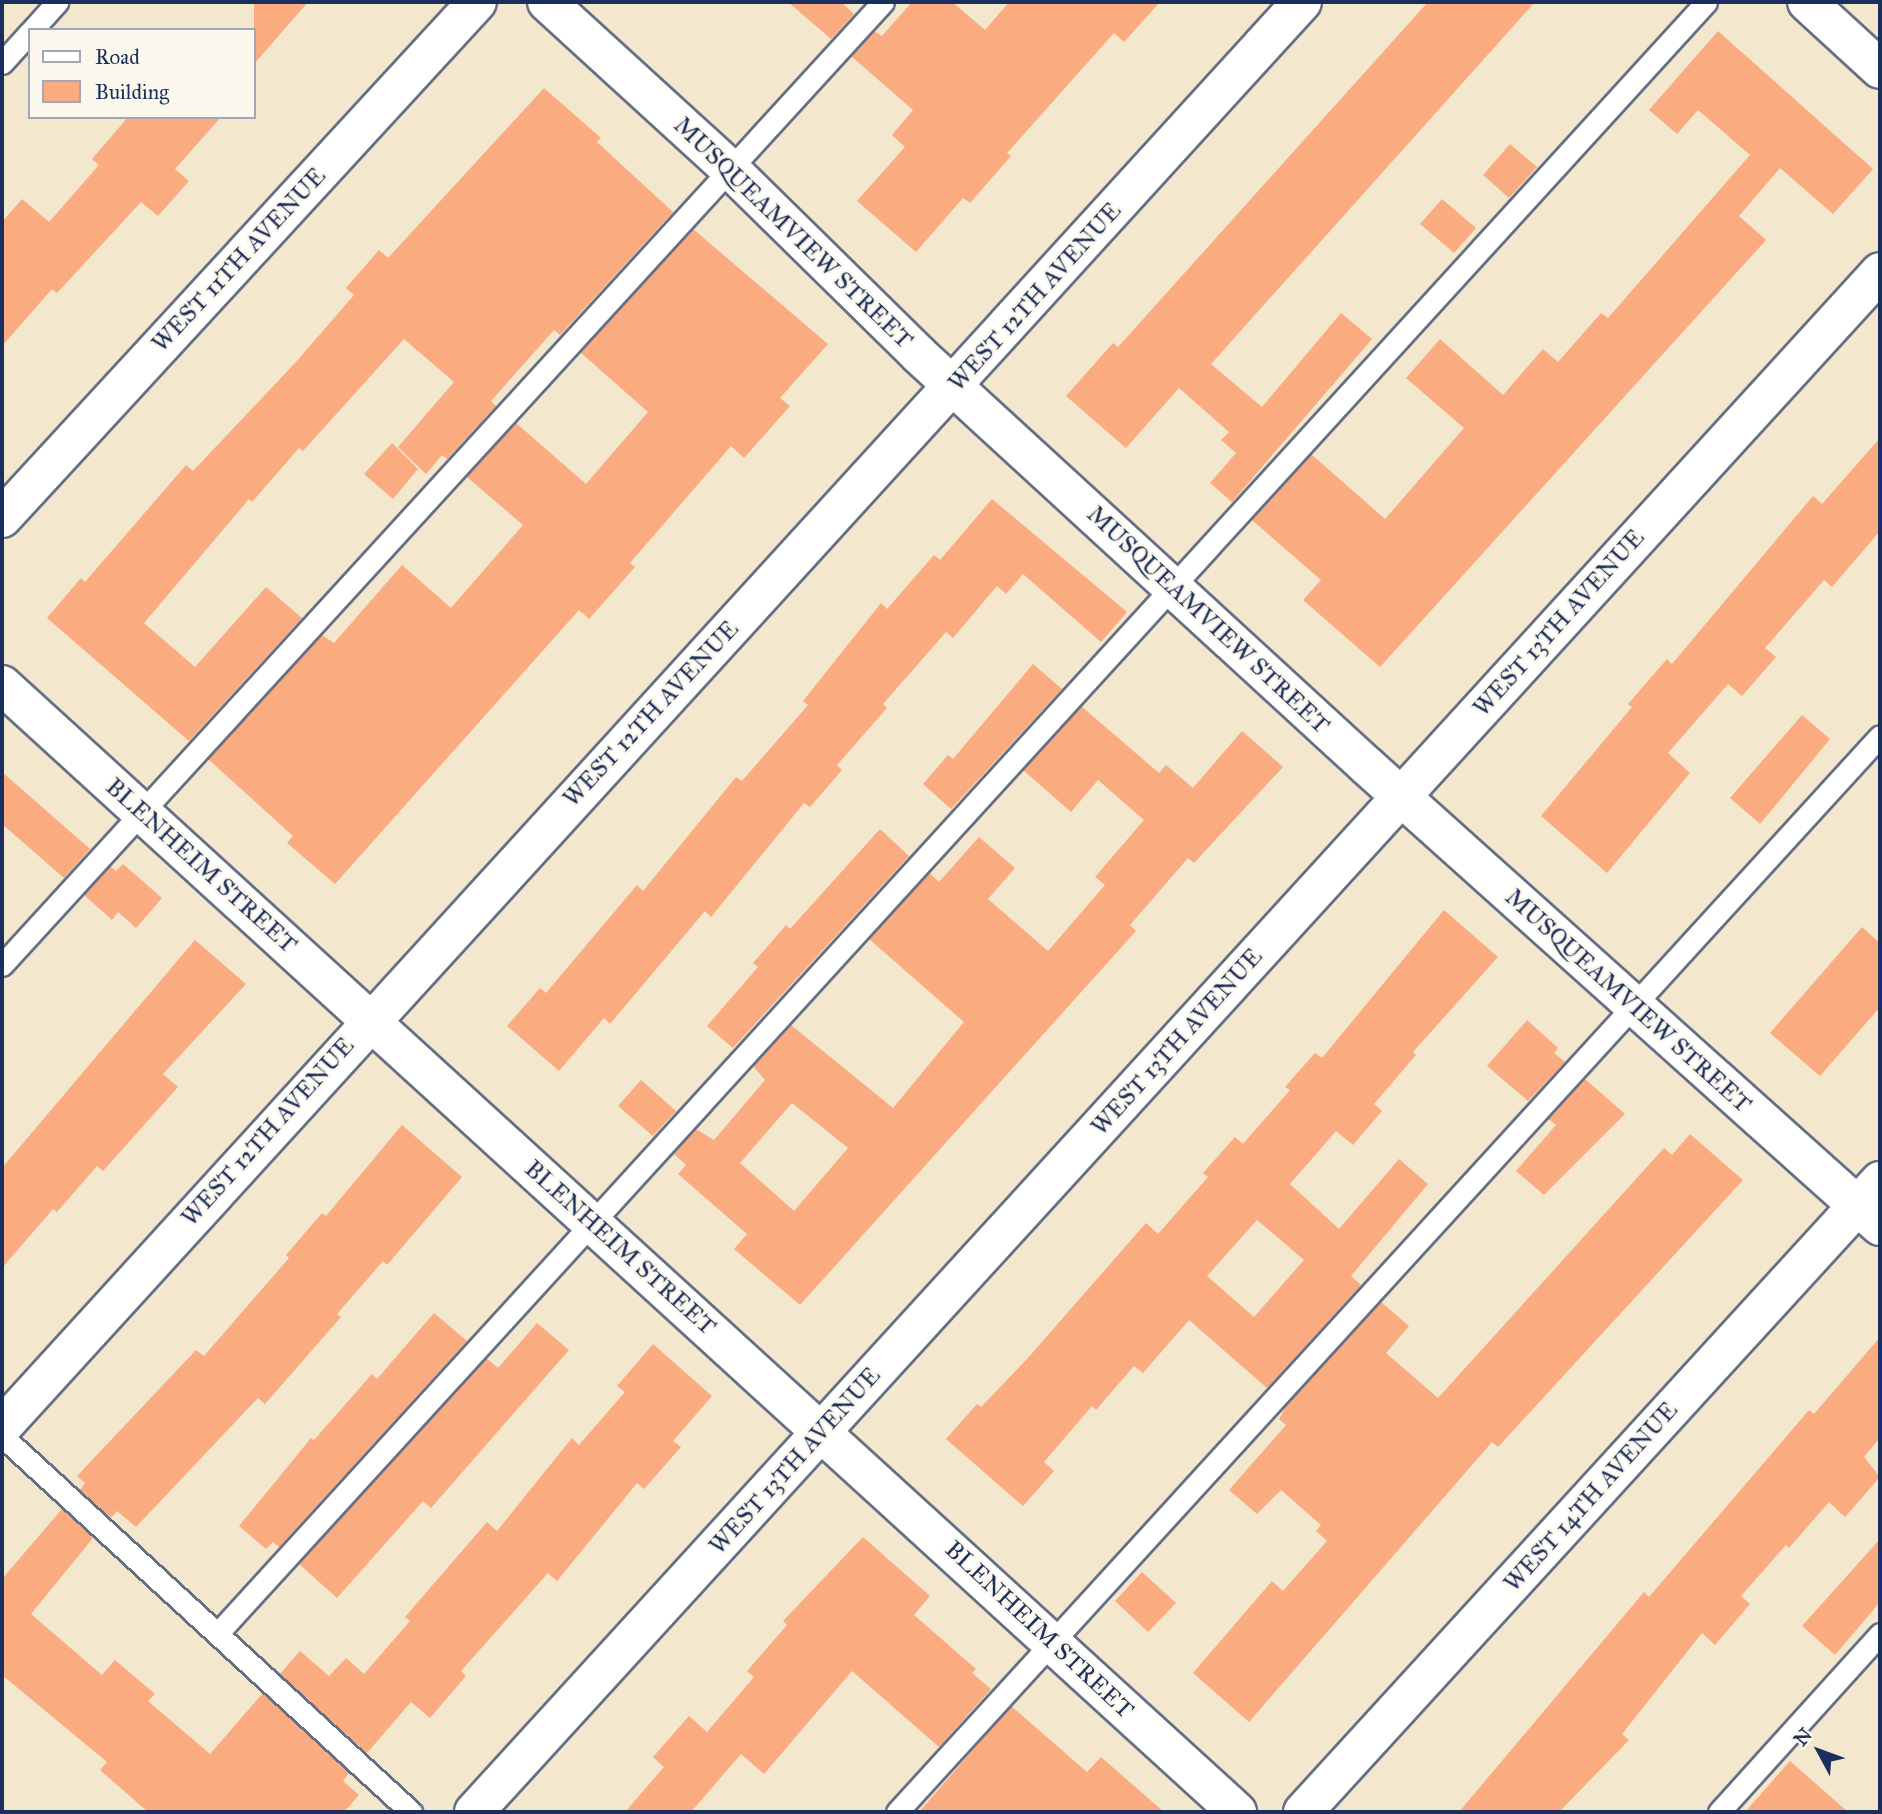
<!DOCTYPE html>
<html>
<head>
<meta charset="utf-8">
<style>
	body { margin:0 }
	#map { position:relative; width:1882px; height:1814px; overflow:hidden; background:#f3e7ce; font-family:"IM FELL Great Primer",serif }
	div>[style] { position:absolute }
	.building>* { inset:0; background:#faab80 }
	.roads { filter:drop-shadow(2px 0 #676f85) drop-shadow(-2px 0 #676f85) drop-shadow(0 2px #676f85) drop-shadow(0 -2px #676f85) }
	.service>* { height:21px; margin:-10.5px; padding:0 10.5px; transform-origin:10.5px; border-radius:10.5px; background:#fff }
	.minor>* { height:38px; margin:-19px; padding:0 19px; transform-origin:19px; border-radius:19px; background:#fff }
	.tertiary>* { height:38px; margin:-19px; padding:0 19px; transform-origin:19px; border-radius:19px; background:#fff }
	span { translate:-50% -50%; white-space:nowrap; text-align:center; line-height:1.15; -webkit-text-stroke:5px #fbf7ec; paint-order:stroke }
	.street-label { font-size:24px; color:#1b2f5e }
	.frame { position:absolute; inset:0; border:4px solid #1b2f5e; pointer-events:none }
	.legend { position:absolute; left:28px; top:28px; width:228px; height:91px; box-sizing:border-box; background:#fbf7ec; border:2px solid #a1a7b3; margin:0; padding:9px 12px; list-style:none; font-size:21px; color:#1b2f5e }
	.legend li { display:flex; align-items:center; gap:14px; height:35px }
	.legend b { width:35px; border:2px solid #a1a7b3 }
	.north { position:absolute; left:1784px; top:1716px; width:70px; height:70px; -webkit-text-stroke:5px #fbf7ec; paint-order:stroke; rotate:311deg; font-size:19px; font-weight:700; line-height:28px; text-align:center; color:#1b2f5e }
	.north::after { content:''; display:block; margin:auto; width:24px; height:32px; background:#1b2f5e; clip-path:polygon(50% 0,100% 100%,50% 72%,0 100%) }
</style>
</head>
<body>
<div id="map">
	<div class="building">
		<div style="clip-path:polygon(254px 2px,308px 2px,254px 64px)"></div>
		<div style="clip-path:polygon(788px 2px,841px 2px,854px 14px,831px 39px)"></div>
		<div style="clip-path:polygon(912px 2px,952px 2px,985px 30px,1009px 2px,1160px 2px,1124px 42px,1114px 33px,1007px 153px,1011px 156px,970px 203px,963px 198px,916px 252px,857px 201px,905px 147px,892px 135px,913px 110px,851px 56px,874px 31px,882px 36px)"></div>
		<div style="clip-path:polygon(1428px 2px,1535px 2px,1211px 364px,1262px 407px,1341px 313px,1372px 339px,1232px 502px,1210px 483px,1236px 453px,1221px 440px,1229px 432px,1179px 388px,1126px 448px,1066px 396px,1113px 343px,1118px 347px)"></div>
		<div style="clip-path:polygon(1718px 31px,1873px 169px,1833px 214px,1780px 168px,1739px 216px,1766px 240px,1380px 667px,1303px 600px,1321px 580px,1252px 520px,1311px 454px,1385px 519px,1464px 428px,1406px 378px,1440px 339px,1503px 395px,1543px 349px,1558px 362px,1601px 313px,1608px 318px,1750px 155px,1698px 110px,1677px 134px,1649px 110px)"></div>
		<div style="clip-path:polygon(544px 88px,601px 138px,597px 142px,673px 212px,560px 335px,554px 330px,491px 401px,496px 406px,447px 459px,442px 455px,426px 474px,398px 447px,454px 382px,404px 339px,303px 451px,299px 448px,252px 502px,249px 499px,144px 623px,195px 667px,266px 587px,302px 618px,189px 741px,47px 618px,81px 578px,85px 582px,186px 465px,193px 471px,296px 362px,354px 295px,346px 288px,379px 250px,388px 258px)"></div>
		<div style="clip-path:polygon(128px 117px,221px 117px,175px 169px,189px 181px,158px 216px,141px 202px,57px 293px,52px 289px,2px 346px,2px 222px,22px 199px,49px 222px,99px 165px,92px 159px)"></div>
		<div style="clip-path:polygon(1510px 144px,1537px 167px,1509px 198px,1483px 175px)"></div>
		<div style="clip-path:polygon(1442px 199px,1476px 228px,1454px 253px,1420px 224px)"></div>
		<div style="clip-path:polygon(693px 229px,828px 344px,780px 398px,790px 406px,744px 458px,731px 446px,630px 563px,635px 567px,589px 619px,579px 610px,335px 884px,287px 843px,293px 836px,208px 759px,322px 635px,334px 643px,402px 565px,451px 608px,523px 525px,467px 477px,516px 423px,586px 484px,648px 412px,580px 352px)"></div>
		<div style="clip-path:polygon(1880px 438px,1880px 531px,1832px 587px,1824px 580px,1765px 648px,1776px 657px,1742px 696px,1728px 684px,1668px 753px,1690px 773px,1607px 873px,1541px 816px,1632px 707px,1628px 704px,1667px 659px,1672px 664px,1813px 496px,1822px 504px)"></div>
		<div style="clip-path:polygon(392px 443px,418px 469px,393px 499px,364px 474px)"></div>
		<div style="clip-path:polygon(992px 499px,1127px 612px,1101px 642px,1023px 574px,1006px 594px,997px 586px,953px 638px,946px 632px,883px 704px,887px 708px,837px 765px,842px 770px,810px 807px,804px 803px,711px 917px,705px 911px,610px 1024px,604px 1018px,559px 1071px,507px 1026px,540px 988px,546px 993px,637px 885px,643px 891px,736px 777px,742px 781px,808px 705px,803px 701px,881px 603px,887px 609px,934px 555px,940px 560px)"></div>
		<div style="clip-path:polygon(1033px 664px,1062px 689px,951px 809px,923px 784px,948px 755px,953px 759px)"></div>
		<div style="clip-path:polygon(evenodd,1081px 706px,1159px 773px,1166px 765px,1193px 788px,1242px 731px,1283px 767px,1194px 863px,1188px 858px,1130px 925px,1136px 931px,800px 1305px,734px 1249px,747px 1234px,678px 1174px,686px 1165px,673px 1153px,696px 1129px,714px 1140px,765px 1080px,753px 1066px,791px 1025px,893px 1108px,964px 1022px,869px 939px,929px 873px,939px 882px,979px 837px,1015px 868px,988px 899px,1048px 951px,1105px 885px,1095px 877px,1144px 820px,1098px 780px,1071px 812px,1023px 770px,1081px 706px,792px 1103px,848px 1148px,794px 1211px,740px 1163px,792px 1103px)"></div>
		<div style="clip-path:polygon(1802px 715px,1830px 739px,1760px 824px,1730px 798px)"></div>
		<div style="clip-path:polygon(2px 772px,90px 849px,64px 878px,2px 824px)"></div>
		<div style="clip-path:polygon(880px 829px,909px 856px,733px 1048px,707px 1026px,758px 967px,753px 963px,786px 925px,790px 929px)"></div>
		<div style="clip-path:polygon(123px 864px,162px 898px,136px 928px,118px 912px,112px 920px,84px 895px,110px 866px,116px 871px)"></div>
		<div style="clip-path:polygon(evenodd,1444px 910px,1498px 957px,1413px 1052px,1416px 1055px,1374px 1104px,1382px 1111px,1353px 1145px,1336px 1131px,1290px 1184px,1339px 1229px,1399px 1159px,1428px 1184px,1351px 1276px,1361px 1285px,1267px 1388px,1189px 1320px,1143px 1373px,1134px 1366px,1096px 1410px,1092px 1406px,1044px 1462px,1054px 1471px,1023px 1506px,946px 1439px,977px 1404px,981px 1407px,1027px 1359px,1146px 1223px,1158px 1234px,1208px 1177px,1203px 1173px,1235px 1137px,1243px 1144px,1290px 1090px,1285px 1087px,1315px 1053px,1322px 1058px,1444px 910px,1257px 1220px,1304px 1260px,1254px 1317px,1207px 1276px,1257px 1220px)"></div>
		<div style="clip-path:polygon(1862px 927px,1880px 943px,1880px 1007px,1820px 1076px,1770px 1033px)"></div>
		<div style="clip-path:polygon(195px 940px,246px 984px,163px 1074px,178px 1087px,103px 1171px,97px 1166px,57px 1212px,53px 1209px,2px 1268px,2px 1168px)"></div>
		<div style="clip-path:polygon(1527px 1020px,1558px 1048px,1554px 1053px,1565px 1062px,1528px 1101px,1487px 1066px)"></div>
		<div style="clip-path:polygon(1585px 1079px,1625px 1114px,1544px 1195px,1516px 1171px,1556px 1125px,1548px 1119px)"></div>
		<div style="clip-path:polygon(641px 1080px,676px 1111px,653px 1136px,618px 1106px)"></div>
		<div style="clip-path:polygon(402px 1125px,462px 1177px,387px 1265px,383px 1261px,337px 1314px,341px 1317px,265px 1404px,258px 1398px,136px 1527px,117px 1511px,111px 1518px,80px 1490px,85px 1483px,77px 1476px,196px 1350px,204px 1356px,289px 1258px,286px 1255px,322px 1213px,326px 1216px)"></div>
		<div style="clip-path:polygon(1690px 1134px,1743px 1180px,1498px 1447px,1492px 1442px,1249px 1722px,1193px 1673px,1272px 1581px,1283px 1591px,1327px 1541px,1316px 1531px,1321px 1525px,1281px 1490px,1257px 1514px,1229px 1490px,1286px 1425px,1279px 1419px,1287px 1405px,1381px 1302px,1409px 1326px,1386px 1353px,1438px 1398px,1664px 1148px,1672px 1155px)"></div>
		<div style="clip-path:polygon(434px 1313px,467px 1341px,279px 1547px,273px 1542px,266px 1549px,239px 1526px,311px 1438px,314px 1440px,372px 1374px,377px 1379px)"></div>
		<div style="clip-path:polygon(537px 1323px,569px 1350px,431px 1508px,423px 1501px,337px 1598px,299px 1564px,486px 1358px,498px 1368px)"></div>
		<div style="clip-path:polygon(1880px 1337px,1880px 1438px,1864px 1457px,1880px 1477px,1845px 1517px,1829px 1502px,1789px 1548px,1786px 1545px,1741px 1596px,1750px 1604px,1715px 1645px,1702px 1633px,1622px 1734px,1629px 1740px,1559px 1812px,1459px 1812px,1644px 1592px,1649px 1597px,1809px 1410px,1814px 1414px)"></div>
		<div style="clip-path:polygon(653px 1344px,712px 1396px,673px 1441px,681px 1447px,644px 1489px,637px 1483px,557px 1581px,548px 1573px,461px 1671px,466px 1676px,430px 1718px,411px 1702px,367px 1753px,280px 1674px,300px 1651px,329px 1676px,346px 1658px,364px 1674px,410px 1621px,405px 1617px,487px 1522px,497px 1531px,572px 1438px,579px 1445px,625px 1392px,617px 1386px)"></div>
		<div style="clip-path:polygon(62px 1509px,93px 1538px,31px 1614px,102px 1675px,115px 1660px,155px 1694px,148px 1701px,210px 1754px,263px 1693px,349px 1773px,343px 1781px,359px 1795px,344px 1812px,148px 1812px,100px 1770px,107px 1762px,2px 1675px,2px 1579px)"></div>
		<div style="clip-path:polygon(863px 1537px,930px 1596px,914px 1615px,976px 1669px,972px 1673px,991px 1689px,939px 1747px,852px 1671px,764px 1774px,741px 1754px,691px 1812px,625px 1812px,664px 1767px,653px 1757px,689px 1716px,707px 1732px,754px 1677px,747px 1671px,787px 1625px,783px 1621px)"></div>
		<div style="clip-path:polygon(1880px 1539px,1880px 1602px,1835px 1655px,1802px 1626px)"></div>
		<div style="clip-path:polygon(1142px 1572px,1176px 1603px,1148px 1632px,1115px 1601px)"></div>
		<div style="clip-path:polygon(1011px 1706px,1087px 1772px,1101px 1757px,1164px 1812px,919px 1812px)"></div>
		<div style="clip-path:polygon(1790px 1761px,1848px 1812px,1745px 1812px)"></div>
	</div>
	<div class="roads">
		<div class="service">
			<div style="left:32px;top:30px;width:38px;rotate:-48deg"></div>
			<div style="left:2px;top:63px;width:42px;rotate:-47.9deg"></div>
			<div style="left:2px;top:965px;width:1305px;rotate:-47.55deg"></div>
			<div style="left:2px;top:1436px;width:556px;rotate:42.59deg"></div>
			<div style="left:217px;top:1634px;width:2209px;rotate:-47.62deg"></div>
			<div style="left:897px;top:1812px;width:1457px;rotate:-47.59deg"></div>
			<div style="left:1719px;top:1812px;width:240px;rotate:-47.9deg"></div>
		</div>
		<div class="minor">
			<div style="left:547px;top:2px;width:248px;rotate:42.4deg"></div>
			<div style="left:730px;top:169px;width:264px;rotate:44.5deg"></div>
			<div style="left:918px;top:354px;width:609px;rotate:42.54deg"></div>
			<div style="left:1367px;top:766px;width:689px;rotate:41.88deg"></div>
			<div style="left:1807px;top:2px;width:99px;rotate:42.5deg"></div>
			<div style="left:2px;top:518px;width:701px;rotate:-47.37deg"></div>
			<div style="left:2px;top:1427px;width:1929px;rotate:-47.63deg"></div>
			<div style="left:474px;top:1812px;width:2085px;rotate:-47.6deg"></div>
			<div style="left:1303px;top:1812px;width:855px;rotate:-47.56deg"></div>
		</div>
		<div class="tertiary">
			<div style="left:2px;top:685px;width:1672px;rotate:42.38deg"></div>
		</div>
	</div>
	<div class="street-label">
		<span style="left:793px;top:233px;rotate:44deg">MUSQUEAMVIEW STREET</span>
		<span style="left:239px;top:260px;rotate:-47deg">WEST 11TH AVENUE</span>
		<span style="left:1035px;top:297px;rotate:-48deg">WEST 12TH AVENUE</span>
		<span style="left:1208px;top:620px;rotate:43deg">MUSQUEAMVIEW STREET</span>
		<span style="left:1559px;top:623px;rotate:-48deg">WEST 13TH AVENUE</span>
		<span style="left:651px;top:714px;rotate:-47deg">WEST 12TH AVENUE</span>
		<span style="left:201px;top:866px;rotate:42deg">BLENHEIM STREET</span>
		<span style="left:1628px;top:1001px;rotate:42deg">MUSQUEAMVIEW STREET</span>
		<span style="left:1177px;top:1042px;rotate:-48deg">WEST 13TH AVENUE</span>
		<span style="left:268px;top:1132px;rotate:-48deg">WEST 12TH AVENUE</span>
		<span style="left:620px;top:1248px;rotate:42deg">BLENHEIM STREET</span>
		<span style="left:795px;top:1461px;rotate:-48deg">WEST 13TH AVENUE</span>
		<span style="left:1591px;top:1497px;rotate:-48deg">WEST 14TH AVENUE</span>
		<span style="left:1039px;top:1630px;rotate:43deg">BLENHEIM STREET</span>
	</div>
	<div class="frame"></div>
	<ul class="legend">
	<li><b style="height:9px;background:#fff"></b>Road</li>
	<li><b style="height:19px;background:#faab80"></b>Building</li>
	</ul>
	<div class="north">N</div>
</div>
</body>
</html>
